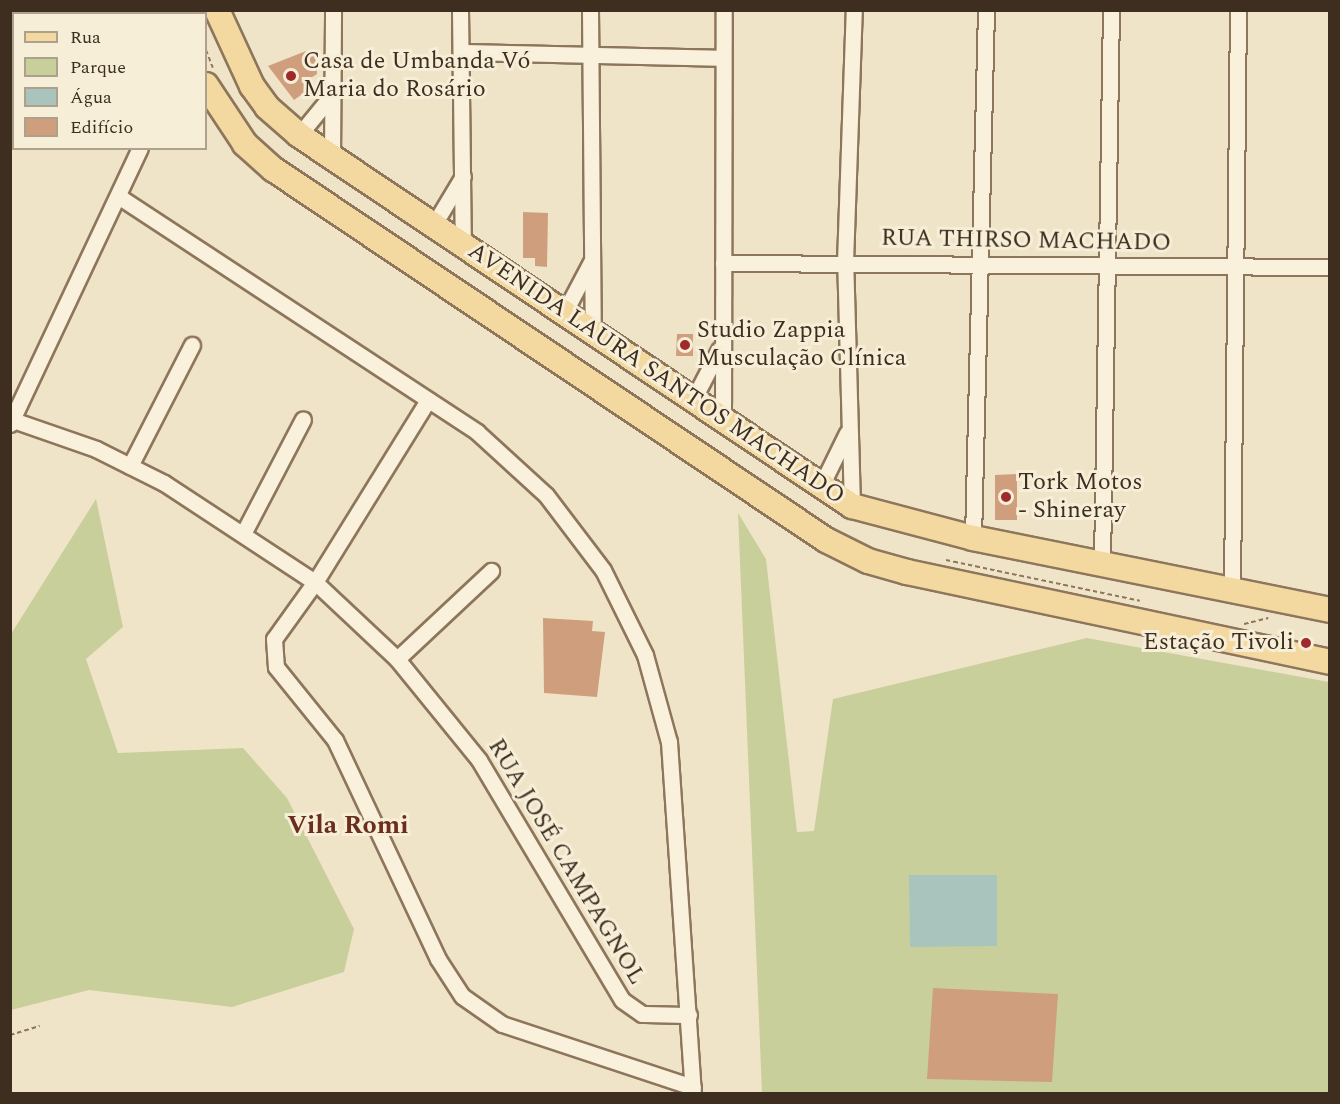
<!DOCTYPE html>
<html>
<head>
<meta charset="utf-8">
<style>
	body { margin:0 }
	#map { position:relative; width:1340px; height:1104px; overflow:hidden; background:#f0e4c8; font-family:Spectral,serif }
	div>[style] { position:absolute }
	.green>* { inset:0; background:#c9cf9b }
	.water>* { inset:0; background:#a9c4bc }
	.building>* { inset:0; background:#cf9f7d }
	.path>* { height:2px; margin-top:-1px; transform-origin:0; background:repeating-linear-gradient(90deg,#8d765c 0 4.5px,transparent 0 7.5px) }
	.roads { filter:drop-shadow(2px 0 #8d765c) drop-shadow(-2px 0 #8d765c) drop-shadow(0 2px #8d765c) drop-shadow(0 -2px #8d765c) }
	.minor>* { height:15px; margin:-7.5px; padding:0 7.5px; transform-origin:7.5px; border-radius:7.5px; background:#faf1dc }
	.primary>* { height:24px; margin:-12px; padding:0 12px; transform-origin:12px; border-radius:12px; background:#f3d9a0 }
	.dots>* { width:16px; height:16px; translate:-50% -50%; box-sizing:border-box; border:3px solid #f7eed8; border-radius:50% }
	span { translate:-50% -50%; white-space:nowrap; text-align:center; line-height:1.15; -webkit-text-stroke:6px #f7eed8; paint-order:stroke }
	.poi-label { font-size:24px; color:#3d2e20 }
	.left { translate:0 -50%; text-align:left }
	.right { translate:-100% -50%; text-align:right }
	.street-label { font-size:24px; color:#3d2e20 }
	.neighbourhood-label { font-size:26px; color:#6b2e1e; font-weight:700 }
	.frame { position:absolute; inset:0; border:12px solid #3d2e20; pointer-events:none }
	.legend { position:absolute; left:12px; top:12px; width:195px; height:138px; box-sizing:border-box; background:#f7eed8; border:2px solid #ada18e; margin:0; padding:8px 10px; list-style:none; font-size:18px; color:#3d2e20 }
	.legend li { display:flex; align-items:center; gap:12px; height:30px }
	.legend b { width:30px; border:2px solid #ada18e }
</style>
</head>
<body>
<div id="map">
	<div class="green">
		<div style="clip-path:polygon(96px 499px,123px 627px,86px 659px,118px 753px,243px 748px,287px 798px,354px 929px,344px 972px,232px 1007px,89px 990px,11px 1010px,11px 634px)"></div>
		<div style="clip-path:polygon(738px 513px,766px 559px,797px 832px,814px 831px,833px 699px,1087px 638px,1329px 682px,1329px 1093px,762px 1093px)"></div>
	</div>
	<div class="water">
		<div style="clip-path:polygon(909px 875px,997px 875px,997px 946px,910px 947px)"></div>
	</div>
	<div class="building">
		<div style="clip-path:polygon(306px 51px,316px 51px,317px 74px,303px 83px,308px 90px,294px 100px,268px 66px)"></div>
		<div style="clip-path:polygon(523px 212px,548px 213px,547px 267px,535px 266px,535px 258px,523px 258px)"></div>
		<div style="clip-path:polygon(677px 334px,693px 334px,693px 356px,676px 356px)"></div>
		<div style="clip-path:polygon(1017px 474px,1017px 520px,995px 520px,995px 475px)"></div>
		<div style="clip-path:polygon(543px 618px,593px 621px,592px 631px,605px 632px,597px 697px,544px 693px)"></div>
		<div style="clip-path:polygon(933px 988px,1058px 994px,1052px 1082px,927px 1079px)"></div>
	</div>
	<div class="path">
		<div style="left:206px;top:50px;width:19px;rotate:69deg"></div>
		<div style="left:946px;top:560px;width:198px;rotate:11.9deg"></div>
		<div style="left:1244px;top:624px;width:25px;rotate:-14deg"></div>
		<div style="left:10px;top:1035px;width:31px;rotate:-17deg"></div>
	</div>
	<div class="roads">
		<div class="minor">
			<div style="left:118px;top:10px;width:4px;rotate:76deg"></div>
			<div style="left:460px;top:10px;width:235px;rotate:89.3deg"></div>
			<div style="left:590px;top:10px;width:326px;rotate:89.5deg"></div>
			<div style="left:461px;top:52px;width:261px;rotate:1.3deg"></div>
			<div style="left:10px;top:99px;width:4px"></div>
			<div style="left:299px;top:135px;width:57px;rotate:-50.7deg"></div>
			<div style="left:332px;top:160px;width:150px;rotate:-89.6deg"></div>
			<div style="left:118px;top:196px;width:430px;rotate:33.3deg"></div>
			<div style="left:477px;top:432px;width:93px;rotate:42.4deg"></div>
			<div style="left:546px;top:495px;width:94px;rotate:52.8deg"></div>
			<div style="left:603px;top:570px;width:95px;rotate:63.7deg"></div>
			<div style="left:645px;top:655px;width:90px;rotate:74.6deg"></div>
			<div style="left:669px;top:742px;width:353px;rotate:86.1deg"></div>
			<div style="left:433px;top:226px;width:58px;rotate:-59deg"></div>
			<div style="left:723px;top:263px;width:607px;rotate:0.38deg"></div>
			<div style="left:563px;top:315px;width:60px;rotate:-62.2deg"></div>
			<div style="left:428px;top:400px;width:214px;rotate:121.8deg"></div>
			<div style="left:315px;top:582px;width:70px;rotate:125.7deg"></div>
			<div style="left:274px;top:639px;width:28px;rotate:86deg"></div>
			<div style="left:276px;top:667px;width:94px;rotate:51.1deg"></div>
			<div style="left:335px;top:740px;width:242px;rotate:64.8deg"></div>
			<div style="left:438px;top:959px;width:44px;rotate:57deg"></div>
			<div style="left:462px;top:996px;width:49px;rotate:35deg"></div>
			<div style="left:502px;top:1024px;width:201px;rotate:18.3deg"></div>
			<div style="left:692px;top:402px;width:59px;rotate:-62.6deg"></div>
			<div style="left:10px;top:419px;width:91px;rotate:19.2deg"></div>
			<div style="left:96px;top:449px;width:76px;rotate:26.6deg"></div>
			<div style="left:164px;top:483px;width:181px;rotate:33.3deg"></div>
			<div style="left:315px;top:582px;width:112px;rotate:43.2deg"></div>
			<div style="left:397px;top:659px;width:130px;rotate:50.9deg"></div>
			<div style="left:479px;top:760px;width:279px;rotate:59.2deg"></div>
			<div style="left:622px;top:1000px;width:24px;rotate:35deg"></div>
			<div style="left:642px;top:1014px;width:47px;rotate:1.2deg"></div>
			<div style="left:723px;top:423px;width:413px;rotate:-89.9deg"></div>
			<div style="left:10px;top:424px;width:305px;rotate:-64.8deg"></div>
			<div style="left:130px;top:466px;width:136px;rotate:-62.9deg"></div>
			<div style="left:820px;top:488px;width:61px;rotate:-63.9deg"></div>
			<div style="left:852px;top:506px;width:244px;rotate:-91.6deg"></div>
			<div style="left:845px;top:262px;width:252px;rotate:-88deg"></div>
			<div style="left:244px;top:532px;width:127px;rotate:-62.4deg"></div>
			<div style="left:973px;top:538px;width:528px;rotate:-88.59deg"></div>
			<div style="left:1102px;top:563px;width:553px;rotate:-89.07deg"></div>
			<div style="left:1232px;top:589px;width:579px;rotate:-89.41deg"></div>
			<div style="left:397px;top:659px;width:129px;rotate:-43.1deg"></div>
		</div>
		<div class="primary">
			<div style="left:174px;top:10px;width:4px;rotate:63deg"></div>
			<div style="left:217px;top:10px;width:84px;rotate:65.3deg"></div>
			<div style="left:252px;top:86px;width:26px;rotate:54deg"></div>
			<div style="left:267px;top:107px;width:43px;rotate:41.2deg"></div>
			<div style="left:299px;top:135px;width:666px;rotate:33.86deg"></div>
			<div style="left:852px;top:506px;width:125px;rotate:14.8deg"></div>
			<div style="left:973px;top:538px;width:364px;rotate:11.4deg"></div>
			<div style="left:206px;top:85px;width:71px;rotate:56.5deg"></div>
			<div style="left:245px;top:144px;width:38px;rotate:42deg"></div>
			<div style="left:273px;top:169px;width:666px;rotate:33.86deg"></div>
			<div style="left:826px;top:540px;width:47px;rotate:26.6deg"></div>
			<div style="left:868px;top:561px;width:41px;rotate:15.8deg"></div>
			<div style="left:907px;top:572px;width:432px;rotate:12deg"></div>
		</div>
	</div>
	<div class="dots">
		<div style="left:291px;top:76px;background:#9e2a2b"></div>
		<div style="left:685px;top:345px;background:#9e2a2b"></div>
		<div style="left:1006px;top:497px;background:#9e2a2b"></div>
		<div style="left:1306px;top:643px;background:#9e2a2b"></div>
	</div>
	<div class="poi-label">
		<span class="left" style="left:303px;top:76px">Casa de Umbanda Vó<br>Maria do Rosário</span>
		<span class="left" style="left:697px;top:345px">Studio Zappia<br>Musculação Clínica</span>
		<span class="left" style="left:1018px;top:497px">Tork Motos<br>- Shineray</span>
		<span class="right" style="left:1294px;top:643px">Estação Tivoli</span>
	</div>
	<div class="street-label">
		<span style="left:1026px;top:241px;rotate:1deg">RUA THIRSO MACHADO</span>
		<span style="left:656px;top:374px;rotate:34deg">AVENIDA LAURA SANTOS MACHADO</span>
		<span style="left:566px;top:862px;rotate:59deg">RUA JOSÉ CAMPAGNOL</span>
	</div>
	<div class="neighbourhood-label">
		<span style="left:348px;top:826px">Vila Romi</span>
	</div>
	<div class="frame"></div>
	<ul class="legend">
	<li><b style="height:8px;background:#f3d9a0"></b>Rua</li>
	<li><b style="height:16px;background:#c9cf9b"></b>Parque</li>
	<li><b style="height:16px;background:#a9c4bc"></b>Água</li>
	<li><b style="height:16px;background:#cf9f7d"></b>Edifício</li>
	</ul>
</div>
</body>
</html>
